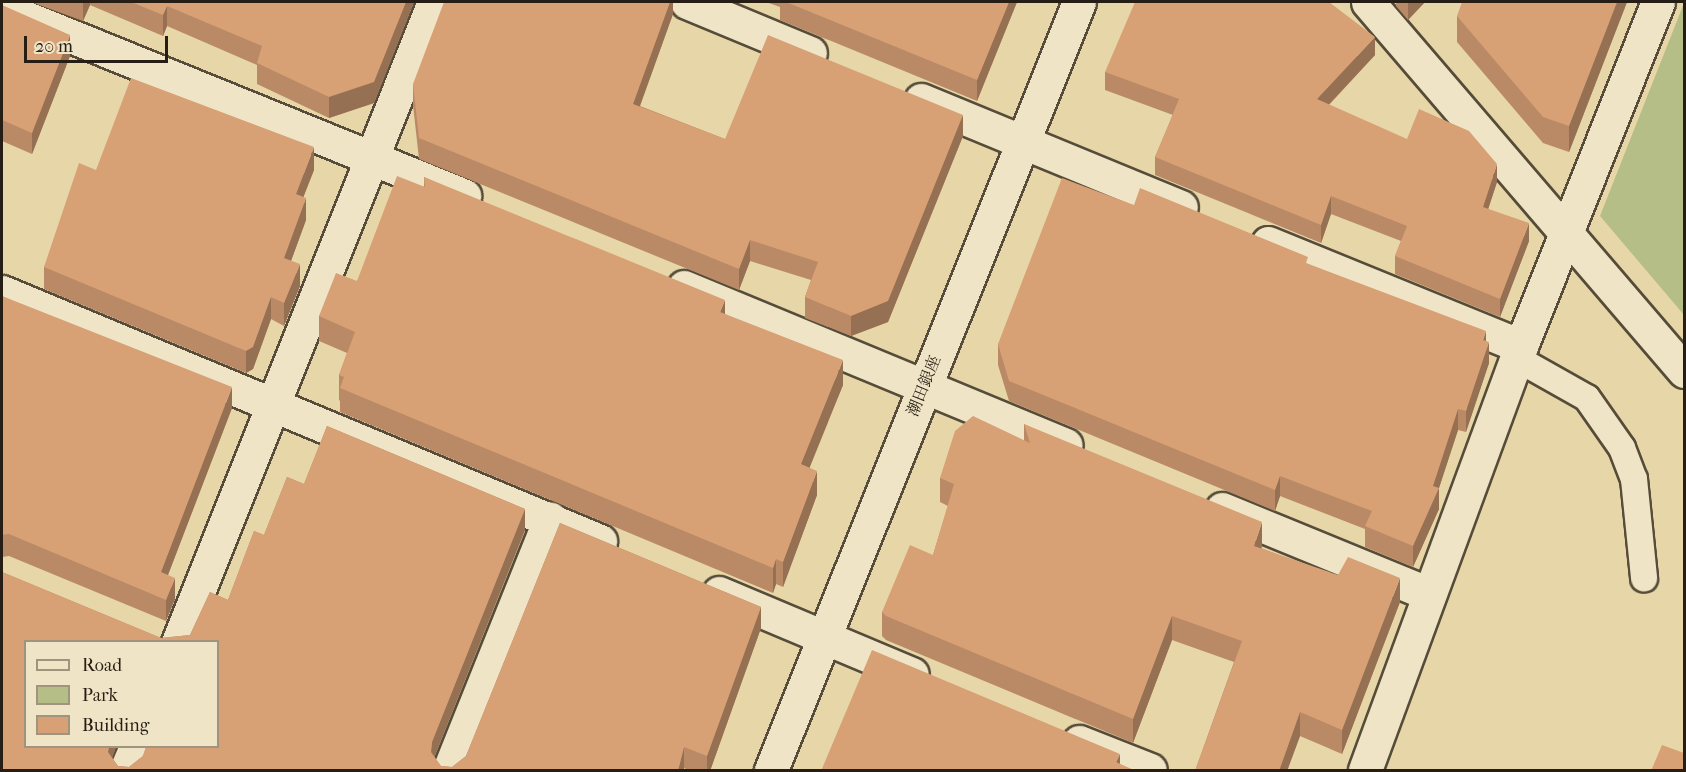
<!DOCTYPE html>
<html>
<head>
<meta charset="utf-8">
<style>
	body { margin:0 }
	#map { position:relative; width:1686px; height:772px; overflow:hidden; background:#e7d7a8; font-family:"IM FELL French Canon","Noto Serif JP",serif }
	div>[style] { position:absolute }
	.green>* { inset:0; background:#b6be87 }
	.roads { filter:drop-shadow(2px 0 #564c39) drop-shadow(-2px 0 #564c39) drop-shadow(0 2px #564c39) drop-shadow(0 -2px #564c39) }
	.service>* { height:26px; margin:-13px; padding:0 13px; transform-origin:13px; border-radius:13px; background:#efe5c6 }
	.minor>* { height:33px; margin:-16.5px; padding:0 16.5px; transform-origin:16.5px; border-radius:16.5px; background:#efe5c6 }
	.tertiary>* { height:33px; margin:-16.5px; padding:0 16.5px; transform-origin:16.5px; border-radius:16.5px; background:#efe5c6 }
	.wall>* { inset:0; background:#b98a65 }
	.shaded-wall>* { inset:0; background:#967052 }
	.building>* { inset:0; background:#d7a075 }
	span { translate:-50% -50%; white-space:nowrap; text-align:center; line-height:1.15; -webkit-text-stroke:4.5px #efe5c6; paint-order:stroke }
	.street-label { font-size:16px; color:#261d14 }
	.frame { position:absolute; inset:0; border:3px solid #261d14; pointer-events:none }
	.legend { position:absolute; left:24px; top:640px; width:195px; height:108px; box-sizing:border-box; background:#efe5c6; border:2px solid #9f957f; margin:0; padding:8px 10px; list-style:none; font-size:18px; color:#261d14 }
	.legend li { display:flex; align-items:center; gap:12px; height:30px }
	.legend b { width:30px; border:2px solid #9f957f }
	.scale { position:absolute; left:24px; top:36px; width:144px; height:27px; box-sizing:border-box; border:3px solid #261d14; border-top:0; padding-left:8px; font-size:18px; line-height:21px; white-space:nowrap; color:#261d14; -webkit-text-stroke:4px #efe5c6; paint-order:stroke }
</style>
</head>
<body>
<div id="map">
	<div class="green">
		<div style="clip-path:polygon(1684px 3px,1684px 315px,1600px 216px)"></div>
	</div>
	<div class="roads">
		<div class="service">
			<div style="left:1516px;top:358px;width:81px;rotate:29.4deg"></div>
			<div style="left:1587px;top:398px;width:61px;rotate:55deg"></div>
			<div style="left:1622px;top:448px;width:33px;rotate:69deg"></div>
			<div style="left:1634px;top:479px;width:100px;rotate:84.2deg"></div>
		</div>
		<div class="minor">
			<div style="left:687px;top:2px;width:133px;rotate:22.5deg"></div>
			<div style="left:1368px;top:2px;width:486px;rotate:49.4deg"></div>
			<div style="left:2px;top:8px;width:499px;rotate:22.1deg"></div>
			<div style="left:921px;top:100px;width:281px;rotate:22.4deg"></div>
			<div style="left:1268px;top:243px;width:273px;rotate:22.2deg"></div>
			<div style="left:684px;top:287px;width:413px;rotate:22.5deg"></div>
			<div style="left:2px;top:292px;width:648px;rotate:22.61deg"></div>
			<div style="left:1222px;top:509px;width:224px;rotate:22.3deg"></div>
			<div style="left:719px;top:593px;width:209px;rotate:22.8deg"></div>
			<div style="left:178px;top:642px;width:689px;rotate:-68.2deg"></div>
			<div style="left:1079px;top:742px;width:76px;rotate:21.5deg"></div>
			<div style="left:126px;top:770px;width:26px;rotate:-67deg"></div>
			<div style="left:449px;top:770px;width:271px;rotate:-68.1deg"></div>
			<div style="left:1365px;top:770px;width:452px;rotate:-69.8deg"></div>
			<div style="left:1521px;top:346px;width:370px;rotate:-68.3deg"></div>
		</div>
		<div class="tertiary">
			<div style="left:771px;top:770px;width:827px;rotate:-68.15deg"></div>
		</div>
	</div>
	<div class="wall">
		<div style="clip-path:polygon(31px 2px,414px 2px,374px 103px,329px 118px,257px 84px,257px 65px,167px 26px,163px 36px,90px 5px,83px 21px)"></div>
		<div style="clip-path:polygon(673px 2px,673px 14px,640px 106px,725px 139px,963px 136px,888px 322px,851px 336px,805px 318px,805px 297px,811px 280px,750px 261px,739px 290px,419px 159px,413px 105px,413px 84px)"></div>
		<div style="clip-path:polygon(766px 2px,1017px 2px,977px 101px,780px 20px,780px 7px)"></div>
		<div style="clip-path:polygon(1396px 2px,1425px 2px,1408px 20px,1396px 6px)"></div>
		<div style="clip-path:polygon(1627px 2px,1569px 152px,1543px 143px,1457px 42px,1457px 16px)"></div>
		<div style="clip-path:polygon(2px 5px,70px 56px,32px 154px,2px 141px)"></div>
		<div style="clip-path:polygon(1375px 55px,1329px 105px,1497px 182px,1488px 209px,1529px 241px,1500px 317px,1395px 274px,1395px 256px,1401px 241px,1331px 214px,1321px 243px,1155px 175px,1155px 157px,1173px 115px,1105px 90px,1105px 72px)"></div>
		<div style="clip-path:polygon(314px 170px,303px 197px,306px 220px,291px 261px,300px 286px,284px 326px,271px 319px,253px 369px,246px 373px,44px 289px,44px 267px)"></div>
		<div style="clip-path:polygon(424px 177px,725px 314px,843px 385px,809px 467px,817px 495px,783px 587px,776px 584px,773px 593px,340px 412px,340px 401px,339px 400px,339px 375px,347px 353px,319px 341px,319px 316px,357px 281px,424px 186px)"></div>
		<div style="clip-path:polygon(1134px 205px,1308px 264px,1486px 341px,1489px 363px,1466px 432px,1458px 430px,1439px 488px,1439px 509px,1413px 567px,1365px 547px,1365px 529px,1280px 496px,1275px 511px,1009px 401px,998px 365px,998px 344px)"></div>
		<div style="clip-path:polygon(2px 296px,232px 408px,168px 575px,175px 599px,166px 621px,9px 556px,2px 557px)"></div>
		<div style="clip-path:polygon(1024px 424px,1262px 546px,1261px 548px,1400px 602px,1342px 754px,1300px 736px,1287px 771px,1195px 771px,1234px 662px,1172px 640px,1133px 743px,886px 640px,882px 636px,882px 612px,933px 555px,948px 506px,940px 502px,940px 478px,1024px 441px)"></div>
		<div style="clip-path:polygon(evenodd,327px 426px,525px 509px,525px 530px,434px 757px,441px 766px,452px 767px,466px 756px,560px 523px,761px 607px,761px 628px,710px 771px,690px 771px,684px 768px,684px 771px,2px 771px,2px 572px,161px 638px,190px 635px,210px 592px,228px 600px,254px 531px,264px 535px,287px 477px,304px 484px,327px 426px,26px 642px,218px 642px,218px 747px,146px 747px,143px 756px,129px 767px,118px 766px,112px 758px,116px 747px,26px 747px,26px 642px)"></div>
	</div>
	<div class="shaded-wall">
		<div style="clip-path:polygon(83px 2px,90px 2px,90px 5px,83px 21px)"></div>
		<div style="clip-path:polygon(406px 2px,414px 2px,374px 103px,329px 118px,329px 97px)"></div>
		<div style="clip-path:polygon(670px 2px,673px 2px,673px 14px,633px 125px,633px 104px)"></div>
		<div style="clip-path:polygon(1009px 2px,1017px 2px,977px 101px,977px 80px)"></div>
		<div style="clip-path:polygon(1408px 2px,1425px 2px,1408px 20px)"></div>
		<div style="clip-path:polygon(1617px 2px,1627px 2px,1569px 152px,1569px 126px)"></div>
		<div style="clip-path:polygon(167px 6px,167px 26px,163px 36px,163px 15px)"></div>
		<div style="clip-path:polygon(70px 35px,70px 56px,32px 154px,32px 133px)"></div>
		<div style="clip-path:polygon(1375px 37px,1375px 55px,1317px 117px,1317px 99px)"></div>
		<div style="clip-path:polygon(963px 115px,963px 136px,888px 322px,851px 336px,851px 316px)"></div>
		<div style="clip-path:polygon(314px 147px,314px 170px,296px 216px,296px 194px)"></div>
		<div style="clip-path:polygon(1497px 164px,1497px 182px,1483px 225px,1483px 207px)"></div>
		<div style="clip-path:polygon(1331px 196px,1331px 214px,1321px 243px,1321px 225px)"></div>
		<div style="clip-path:polygon(306px 198px,306px 220px,284px 280px,284px 258px)"></div>
		<div style="clip-path:polygon(1529px 223px,1529px 241px,1500px 317px,1500px 299px)"></div>
		<div style="clip-path:polygon(750px 240px,750px 261px,739px 290px,739px 269px)"></div>
		<div style="clip-path:polygon(300px 264px,300px 286px,284px 326px,284px 303px)"></div>
		<div style="clip-path:polygon(271px 297px,271px 319px,253px 369px,246px 373px,246px 351px)"></div>
		<div style="clip-path:polygon(725px 300px,725px 325px,720px 312px)"></div>
		<div style="clip-path:polygon(1486px 331px,1486px 350px,1489px 342px,1489px 363px,1466px 432px,1466px 411px,1483px 340px)"></div>
		<div style="clip-path:polygon(843px 360px,843px 385px,801px 489px,801px 464px)"></div>
		<div style="clip-path:polygon(232px 387px,232px 408px,161px 593px,161px 572px)"></div>
		<div style="clip-path:polygon(1458px 409px,1458px 430px,1439px 488px,1439px 509px,1413px 567px,1413px 546px)"></div>
		<div style="clip-path:polygon(817px 471px,817px 495px,783px 587px,783px 562px)"></div>
		<div style="clip-path:polygon(1280px 476px,1280px 496px,1275px 511px,1275px 490px)"></div>
		<div style="clip-path:polygon(525px 509px,525px 530px,432px 763px,431px 752px,432px 742px)"></div>
		<div style="clip-path:polygon(1262px 522px,1262px 546px,1254px 570px,1254px 546px)"></div>
		<div style="clip-path:polygon(776px 559px,776px 584px,773px 593px,773px 568px)"></div>
		<div style="clip-path:polygon(175px 578px,175px 599px,166px 621px,166px 600px)"></div>
		<div style="clip-path:polygon(1400px 578px,1400px 602px,1342px 754px,1342px 730px)"></div>
		<div style="clip-path:polygon(761px 607px,761px 628px,710px 771px,707px 771px,707px 756px)"></div>
		<div style="clip-path:polygon(1172px 616px,1172px 640px,1133px 743px,1133px 719px)"></div>
		<div style="clip-path:polygon(1300px 712px,1300px 736px,1287px 771px,1279px 771px)"></div>
		<div style="clip-path:polygon(109px 747px,116px 747px,108px 771px,108px 752px)"></div>
		<div style="clip-path:polygon(684px 747px,684px 771px,678px 771px)"></div>
		<div style="clip-path:polygon(1120px 754px,1120px 771px,1116px 762px)"></div>
	</div>
	<div class="building">
		<div style="clip-path:polygon(131px 2px,406px 2px,374px 82px,329px 97px,257px 63px,262px 46px,167px 6px,163px 15px)"></div>
		<div style="clip-path:polygon(444px 2px,670px 2px,633px 104px,725px 139px,768px 35px,963px 115px,888px 301px,851px 316px,805px 297px,818px 262px,750px 240px,739px 269px,419px 138px,413px 84px)"></div>
		<div style="clip-path:polygon(786px 2px,1009px 2px,977px 80px)"></div>
		<div style="clip-path:polygon(1135px 2px,1329px 2px,1375px 37px,1317px 99px,1407px 139px,1419px 109px,1469px 131px,1497px 164px,1483px 207px,1529px 223px,1500px 299px,1395px 256px,1407px 226px,1331px 196px,1321px 225px,1155px 157px,1179px 99px,1105px 72px)"></div>
		<div style="clip-path:polygon(1462px 2px,1617px 2px,1569px 126px,1543px 117px,1457px 16px)"></div>
		<div style="clip-path:polygon(2px 5px,70px 35px,32px 133px,2px 120px)"></div>
		<div style="clip-path:polygon(131px 78px,314px 147px,296px 194px,306px 198px,284px 258px,300px 264px,284px 303px,271px 297px,253px 347px,246px 351px,44px 267px,79px 163px,96px 170px)"></div>
		<div style="clip-path:polygon(397px 176px,425px 187px,424px 177px,725px 300px,720px 312px,843px 360px,801px 464px,817px 471px,783px 562px,776px 559px,773px 568px,340px 388px,344px 377px,339px 375px,355px 332px,319px 316px,336px 273px,357px 281px)"></div>
		<div style="clip-path:polygon(1062px 178px,1134px 205px,1140px 188px,1308px 257px,1306px 263px,1486px 331px,1483px 340px,1489px 342px,1466px 411px,1458px 409px,1433px 486px,1439px 488px,1413px 546px,1365px 526px,1372px 511px,1280px 476px,1275px 490px,1009px 381px,998px 344px)"></div>
		<div style="clip-path:polygon(2px 296px,232px 387px,161px 572px,175px 578px,166px 600px,9px 534px,2px 535px)"></div>
		<div style="clip-path:polygon(973px 416px,1030px 443px,1024px 424px,1262px 522px,1254px 546px,1338px 575px,1348px 557px,1400px 578px,1342px 730px,1300px 712px,1279px 771px,1195px 771px,1242px 641px,1172px 616px,1133px 719px,886px 616px,882px 612px,910px 545px,933px 555px,954px 484px,940px 478px,955px 431px)"></div>
		<div style="clip-path:polygon(evenodd,327px 426px,525px 509px,432px 742px,431px 752px,441px 766px,452px 767px,466px 756px,560px 523px,761px 607px,707px 756px,684px 747px,678px 771px,2px 771px,2px 572px,161px 638px,190px 635px,210px 592px,228px 600px,254px 531px,264px 535px,287px 477px,304px 484px,327px 426px,26px 642px,218px 642px,218px 747px,146px 747px,143px 756px,129px 767px,118px 766px,108px 752px,109px 747px,26px 747px,26px 642px)"></div>
		<div style="clip-path:polygon(872px 650px,1120px 754px,1116px 762px,1136px 771px,821px 771px)"></div>
		<div style="clip-path:polygon(1662px 745px,1684px 753px,1684px 771px,1651px 771px)"></div>
	</div>
	<div class="street-label">
		<span style="left:924px;top:386px;rotate:-68deg">潮田銀座</span>
	</div>
	<div class="frame"></div>
	<ul class="legend">
	<li><b style="height:8px;background:#efe5c6"></b>Road</li>
	<li><b style="height:16px;background:#b6be87"></b>Park</li>
	<li><b style="height:16px;background:#d7a075"></b>Building</li>
	</ul>
	<div class="scale">20 m</div>
</div>
</body>
</html>
